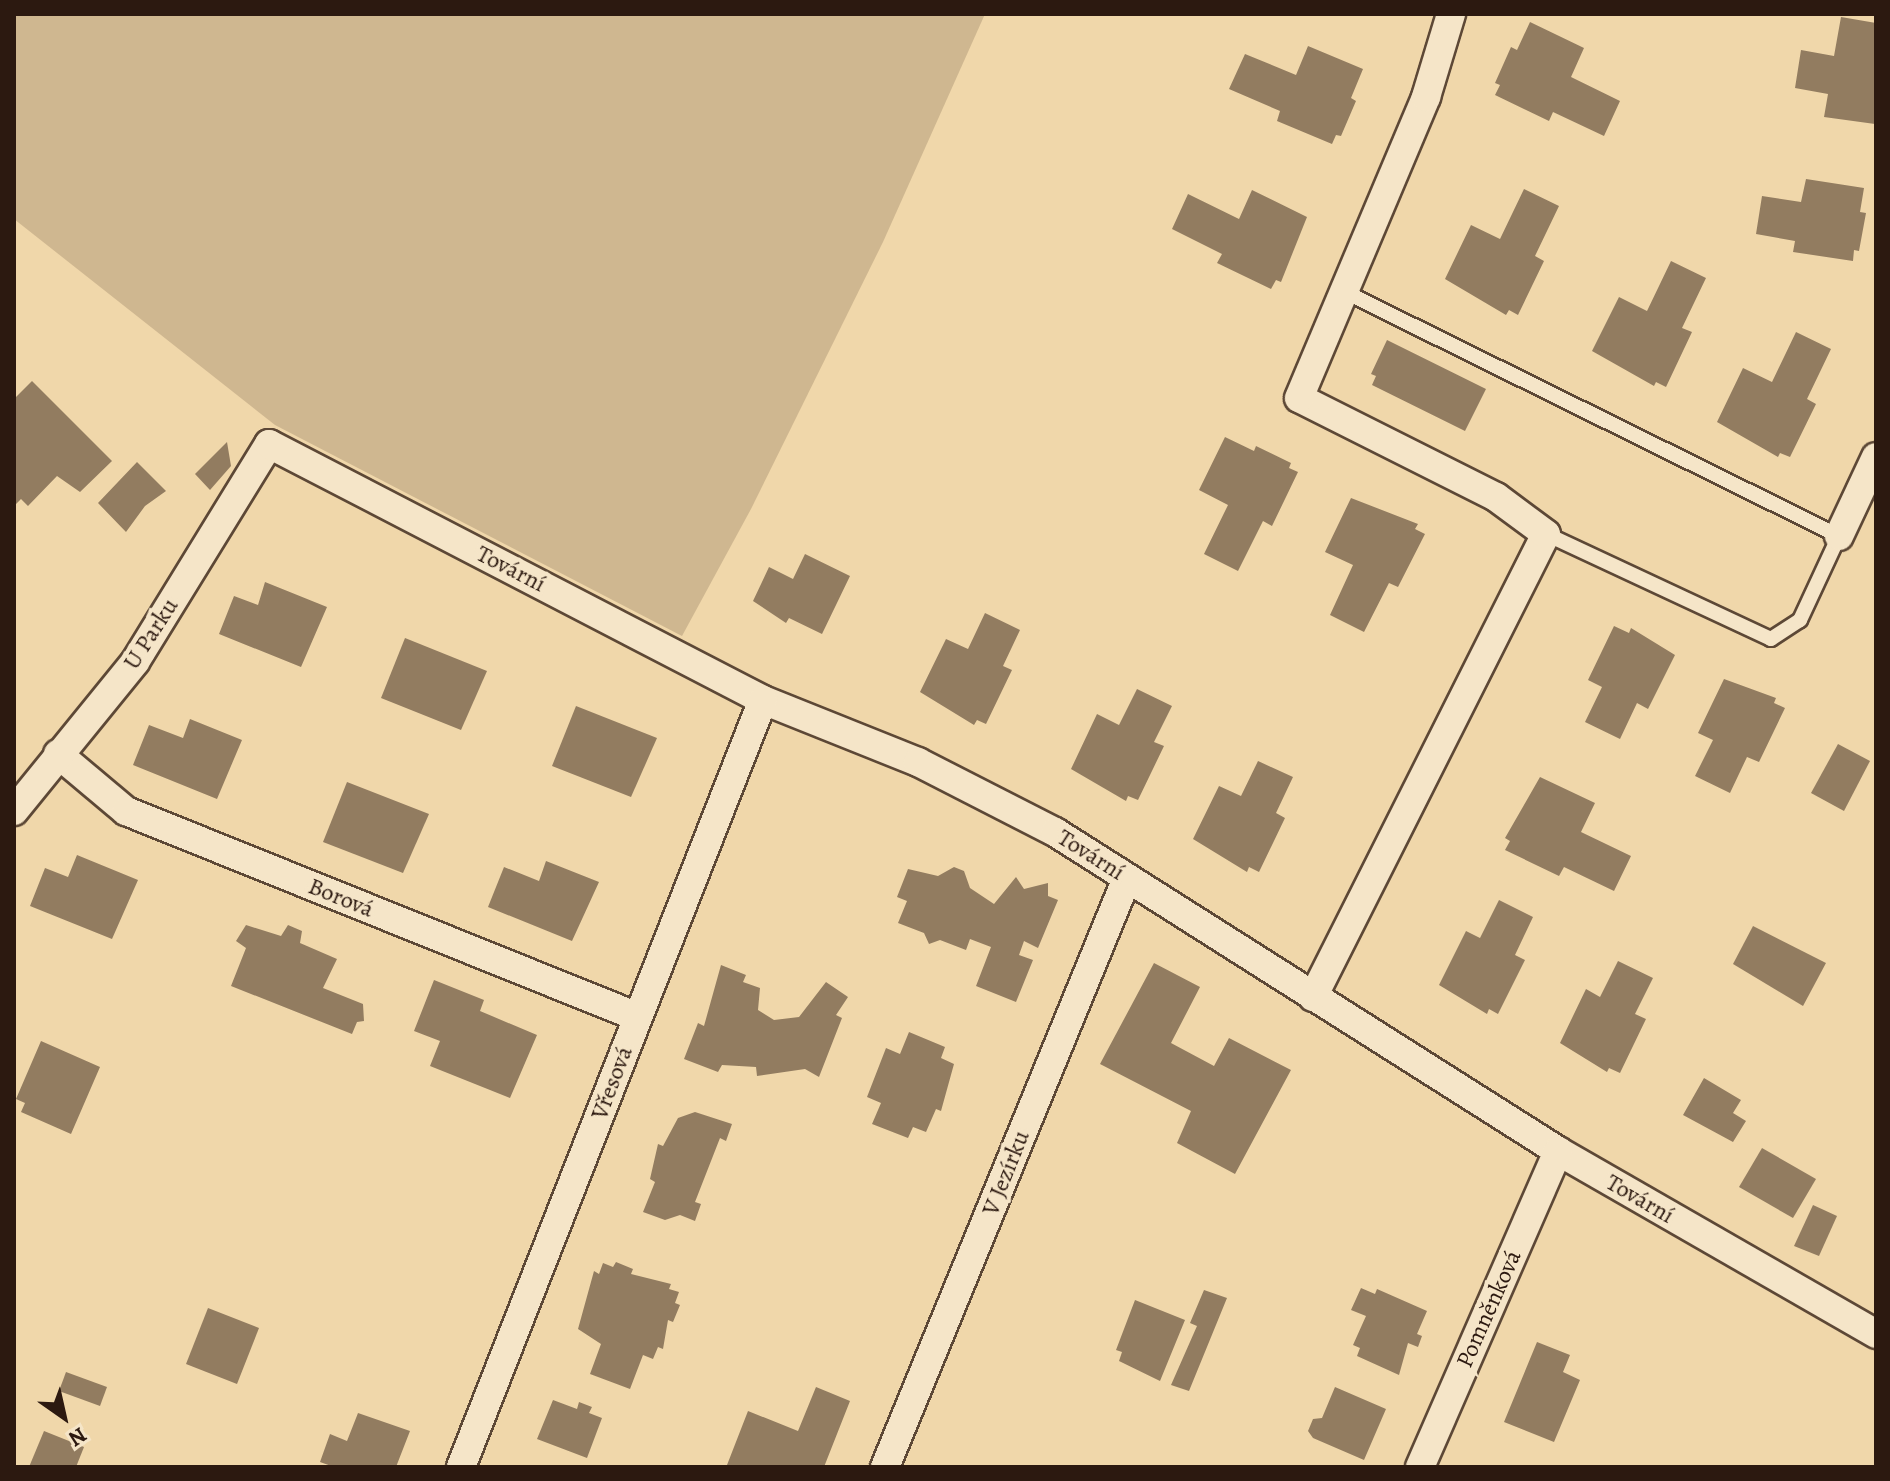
<!DOCTYPE html>
<html>
<head>
<meta charset="utf-8">
<style>
	body { margin:0 }
	#map { position:relative; width:1890px; height:1481px; overflow:hidden; background:#f0d7aa; font-family:Alegreya,serif }
	div>[style] { position:absolute }
	.green>* { inset:0; background:#cfb790 }
	.building>* { inset:0; background:#927c60 }
	.roads { filter:drop-shadow(2px 0 #5d4836) drop-shadow(-2px 0 #5d4836) drop-shadow(0 2px #5d4836) drop-shadow(0 -2px #5d4836) }
	.service>* { height:14px; margin:-7px; padding:0 7px; transform-origin:7px; border-radius:7px; background:#f5e5c8 }
	.minor>* { height:28px; margin:-14px; padding:0 14px; transform-origin:14px; border-radius:14px; background:#f5e5c8 }
	span { translate:-50% -50%; white-space:nowrap; text-align:center; line-height:1.15; -webkit-text-stroke:8px #f5e5c8; paint-order:stroke }
	.street-label { font-size:24px; color:#2c1910 }
	.frame { position:absolute; inset:0; border:16px solid #2c1910; pointer-events:none }
	.north { position:absolute; left:24px; top:1377px; width:80px; height:80px; -webkit-text-stroke:6px #f5e5c8; paint-order:stroke; rotate:146deg; font-size:22px; font-weight:700; line-height:32px; text-align:center; color:#2c1910 }
	.north::after { content:''; display:block; margin:auto; width:28px; height:36px; background:#2c1910; clip-path:polygon(50% 0,100% 100%,50% 72%,0 100%) }
</style>
</head>
<body>
<div id="map">
	<div class="green">
		<div style="clip-path:polygon(14px 14px,985px 14px,883px 242px,751px 509px,682px 636px,275px 425px,14px 219px)"></div>
	</div>
	<div class="building">
		<div style="clip-path:polygon(1841px 17px,1876px 23px,1875px 124px,1824px 117px,1828px 94px,1795px 88px,1801px 50px,1834px 56px)"></div>
		<div style="clip-path:polygon(1530px 22px,1584px 48px,1571px 77px,1620px 101px,1604px 136px,1553px 112px,1549px 121px,1495px 95px,1500px 85px,1495px 83px,1511px 47px,1517px 50px)"></div>
		<div style="clip-path:polygon(1308px 46px,1363px 69px,1351px 98px,1356px 101px,1341px 136px,1336px 135px,1332px 144px,1277px 121px,1280px 111px,1229px 89px,1245px 54px,1296px 75px)"></div>
		<div style="clip-path:polygon(1806px 179px,1864px 188px,1860px 212px,1866px 213px,1859px 251px,1854px 250px,1853px 261px,1793px 252px,1795px 241px,1756px 234px,1762px 196px,1801px 202px)"></div>
		<div style="clip-path:polygon(1524px 189px,1559px 206px,1535px 256px,1544px 261px,1518px 315px,1509px 310px,1506px 315px,1445px 279px,1471px 225px,1500px 239px)"></div>
		<div style="clip-path:polygon(1252px 190px,1307px 217px,1281px 282px,1276px 280px,1271px 289px,1217px 263px,1222px 254px,1172px 229px,1188px 194px,1239px 219px)"></div>
		<div style="clip-path:polygon(1671px 261px,1706px 278px,1682px 328px,1692px 332px,1666px 387px,1656px 382px,1654px 386px,1592px 351px,1619px 297px,1647px 311px)"></div>
		<div style="clip-path:polygon(1796px 332px,1831px 349px,1807px 399px,1816px 404px,1790px 457px,1780px 453px,1778px 457px,1717px 422px,1743px 368px,1772px 382px)"></div>
		<div style="clip-path:polygon(1387px 340px,1486px 389px,1465px 431px,1372px 385px,1376px 376px,1371px 374px)"></div>
		<div style="clip-path:polygon(32px 381px,112px 461px,80px 492px,57px 476px,28px 506px,21px 499px,14px 506px,14px 399px)"></div>
		<div style="clip-path:polygon(1225px 437px,1254px 451px,1256px 446px,1291px 463px,1289px 468px,1298px 472px,1272px 526px,1263px 521px,1238px 571px,1204px 554px,1228px 505px,1199px 490px)"></div>
		<div style="clip-path:polygon(227px 442px,231px 466px,210px 490px,195px 474px)"></div>
		<div style="clip-path:polygon(137px 462px,166px 491px,145px 506px,126px 532px,98px 503px)"></div>
		<div style="clip-path:polygon(1351px 498px,1418px 524px,1415px 529px,1425px 534px,1398px 587px,1389px 583px,1364px 632px,1330px 615px,1353px 565px,1325px 552px)"></div>
		<div style="clip-path:polygon(805px 554px,850px 576px,822px 634px,789px 618px,786px 623px,753px 601px,769px 567px,793px 579px)"></div>
		<div style="clip-path:polygon(265px 582px,327px 607px,301px 667px,219px 634px,234px 596px,258px 605px)"></div>
		<div style="clip-path:polygon(985px 613px,1020px 630px,1003px 666px,1012px 670px,986px 724px,977px 720px,974px 725px,920px 692px,946px 639px,968px 649px)"></div>
		<div style="clip-path:polygon(1614px 626px,1629px 633px,1631px 628px,1675px 655px,1648px 709px,1637px 703px,1620px 739px,1585px 722px,1602px 687px,1588px 680px)"></div>
		<div style="clip-path:polygon(405px 638px,487px 671px,461px 730px,381px 698px)"></div>
		<div style="clip-path:polygon(1724px 679px,1776px 698px,1774px 703px,1785px 708px,1759px 762px,1747px 757px,1730px 793px,1695px 776px,1713px 740px,1698px 733px)"></div>
		<div style="clip-path:polygon(1137px 689px,1172px 706px,1154px 742px,1164px 746px,1138px 800px,1128px 796px,1126px 801px,1071px 769px,1097px 714px,1119px 725px)"></div>
		<div style="clip-path:polygon(576px 706px,657px 738px,631px 797px,552px 766px)"></div>
		<div style="clip-path:polygon(190px 719px,242px 740px,217px 799px,133px 765px,149px 725px,183px 738px)"></div>
		<div style="clip-path:polygon(1838px 744px,1870px 761px,1844px 811px,1811px 793px)"></div>
		<div style="clip-path:polygon(1258px 761px,1293px 777px,1276px 813px,1285px 818px,1259px 872px,1249px 867px,1247px 872px,1193px 839px,1219px 786px,1241px 796px)"></div>
		<div style="clip-path:polygon(1540px 777px,1595px 803px,1581px 832px,1631px 856px,1614px 891px,1564px 867px,1559px 876px,1505px 850px,1510px 841px,1505px 838px)"></div>
		<div style="clip-path:polygon(347px 782px,429px 814px,403px 873px,323px 842px)"></div>
		<div style="clip-path:polygon(77px 855px,138px 880px,112px 939px,30px 906px,45px 868px,68px 877px)"></div>
		<div style="clip-path:polygon(546px 861px,599px 882px,572px 941px,488px 907px,504px 867px,539px 881px)"></div>
		<div style="clip-path:polygon(954px 867px,964px 871px,970px 888px,994px 904px,1016px 877px,1024px 889px,1048px 883px,1048px 896px,1058px 900px,1038px 948px,1024px 941px,1019px 955px,1033px 960px,1016px 1002px,976px 986px,991px 947px,970px 939px,966px 950px,940px 940px,929px 944px,924px 933px,898px 923px,907px 901px,897px 897px,908px 869px,938px 876px)"></div>
		<div style="clip-path:polygon(1499px 900px,1533px 917px,1515px 955px,1525px 960px,1498px 1014px,1489px 1009px,1487px 1014px,1439px 985px,1466px 931px,1480px 938px)"></div>
		<div style="clip-path:polygon(246px 925px,281px 936px,288px 925px,302px 931px,300px 943px,337px 959px,323px 988px,363px 1004px,364px 1021px,357px 1022px,352px 1034px,231px 986px,246px 948px,236px 941px)"></div>
		<div style="clip-path:polygon(1753px 926px,1826px 963px,1803px 1006px,1733px 964px)"></div>
		<div style="clip-path:polygon(1618px 961px,1653px 978px,1635px 1014px,1646px 1019px,1620px 1073px,1609px 1068px,1607px 1072px,1560px 1043px,1586px 989px,1600px 997px)"></div>
		<div style="clip-path:polygon(1154px 963px,1200px 987px,1171px 1043px,1214px 1066px,1229px 1038px,1291px 1070px,1235px 1174px,1177px 1143px,1191px 1111px,1100px 1064px)"></div>
		<div style="clip-path:polygon(721px 965px,746px 975px,743px 982px,760px 988px,758px 1010px,774px 1020px,799px 1017px,826px 982px,848px 997px,836px 1015px,842px 1018px,819px 1077px,805px 1069px,757px 1076px,756px 1067px,722px 1065px,718px 1072px,684px 1059px,698px 1023px,704px 1026px)"></div>
		<div style="clip-path:polygon(434px 980px,484px 1000px,480px 1011px,537px 1035px,510px 1098px,430px 1066px,440px 1041px,414px 1031px)"></div>
		<div style="clip-path:polygon(909px 1032px,945px 1047px,941px 1058px,954px 1064px,941px 1111px,936px 1109px,926px 1132px,913px 1127px,908px 1138px,872px 1124px,881px 1103px,867px 1097px,886px 1048px,900px 1054px)"></div>
		<div style="clip-path:polygon(41px 1041px,100px 1067px,71px 1134px,21px 1112px,25px 1103px,16px 1099px)"></div>
		<div style="clip-path:polygon(1704px 1078px,1741px 1100px,1733px 1113px,1746px 1121px,1733px 1142px,1683px 1115px)"></div>
		<div style="clip-path:polygon(695px 1112px,732px 1124px,726px 1141px,720px 1138px,695px 1202px,701px 1204px,695px 1221px,680px 1215px,665px 1220px,643px 1212px,655px 1182px,650px 1179px,658px 1144px,663px 1146px,678px 1118px)"></div>
		<div style="clip-path:polygon(1762px 1148px,1816px 1179px,1793px 1218px,1739px 1187px)"></div>
		<div style="clip-path:polygon(1813px 1205px,1837px 1216px,1819px 1256px,1794px 1246px)"></div>
		<div style="clip-path:polygon(616px 1262px,633px 1269px,631px 1274px,671px 1284px,669px 1289px,679px 1292px,675px 1303px,680px 1305px,673px 1322px,668px 1320px,663px 1349px,658px 1347px,653px 1359px,643px 1355px,630px 1389px,590px 1374px,601px 1344px,578px 1329px,594px 1271px,599px 1274px,603px 1263px,613px 1267px)"></div>
		<div style="clip-path:polygon(1361px 1288px,1375px 1294px,1377px 1289px,1427px 1311px,1417px 1334px,1422px 1336px,1418px 1347px,1408px 1343px,1399px 1375px,1357px 1356px,1360px 1348px,1353px 1345px,1366px 1316px,1351px 1310px)"></div>
		<div style="clip-path:polygon(1204px 1290px,1227px 1298px,1189px 1391px,1171px 1385px,1197px 1326px,1190px 1323px)"></div>
		<div style="clip-path:polygon(1135px 1300px,1185px 1320px,1160px 1381px,1119px 1361px,1122px 1352px,1116px 1350px)"></div>
		<div style="clip-path:polygon(208px 1308px,259px 1328px,237px 1384px,186px 1364px)"></div>
		<div style="clip-path:polygon(1537px 1342px,1570px 1355px,1563px 1372px,1580px 1380px,1554px 1442px,1504px 1422px)"></div>
		<div style="clip-path:polygon(66px 1372px,107px 1387px,100px 1406px,59px 1391px)"></div>
		<div style="clip-path:polygon(816px 1387px,850px 1401px,824px 1467px,727px 1465px,748px 1411px,798px 1431px)"></div>
		<div style="clip-path:polygon(1335px 1387px,1386px 1409px,1364px 1460px,1313px 1438px,1308px 1431px,1313px 1419px,1322px 1418px)"></div>
		<div style="clip-path:polygon(553px 1400px,577px 1409px,579px 1402px,592px 1407px,589px 1413px,602px 1418px,587px 1458px,537px 1439px)"></div>
		<div style="clip-path:polygon(358px 1413px,410px 1431px,396px 1467px,334px 1467px,320px 1462px,330px 1434px,347px 1441px)"></div>
		<div style="clip-path:polygon(44px 1431px,84px 1447px,76px 1467px,29px 1467px)"></div>
	</div>
	<div class="roads">
		<div class="service">
			<div style="left:1343px;top:291px;width:553px;rotate:26.29deg"></div>
			<div style="left:1839px;top:536px;width:93px;rotate:114.9deg"></div>
			<div style="left:1800px;top:620px;width:35px;rotate:147deg"></div>
			<div style="left:1771px;top:639px;width:248px;rotate:-155deg"></div>
		</div>
		<div class="minor">
			<div style="left:1839px;top:536px;width:87px;rotate:-64.9deg"></div>
			<div style="left:58px;top:754px;width:89px;rotate:40deg"></div>
			<div style="left:126px;top:811px;width:552px;rotate:21.92deg"></div>
			<div style="left:14px;top:811px;width:192px;rotate:-50.9deg"></div>
			<div style="left:135px;top:662px;width:256px;rotate:-58.4deg"></div>
			<div style="left:269px;top:444px;width:556px;rotate:27.39deg"></div>
			<div style="left:763px;top:700px;width:167px;rotate:21.8deg"></div>
			<div style="left:918px;top:762px;width:154px;rotate:27.1deg"></div>
			<div style="left:1055px;top:832px;width:596px;rotate:32.38deg"></div>
			<div style="left:1558px;top:1151px;width:367px;rotate:29.9deg"></div>
			<div style="left:1313px;top:997px;width:518px;rotate:-63.29deg"></div>
			<div style="left:1546px;top:534px;width:62px;rotate:-143.5deg"></div>
			<div style="left:1496px;top:497px;width:220px;rotate:-153.3deg"></div>
			<div style="left:1299px;top:398px;width:327px;rotate:-67.1deg"></div>
			<div style="left:1426px;top:97px;width:87px;rotate:-73.2deg"></div>
			<div style="left:461px;top:1467px;width:824px;rotate:-68.51deg"></div>
			<div style="left:885px;top:1467px;width:637px;rotate:-67.66deg"></div>
			<div style="left:1420px;top:1467px;width:345px;rotate:-66.4deg"></div>
		</div>
	</div>
	<div class="street-label">
		<span style="left:511px;top:569px;rotate:27deg">Tovární</span>
		<span style="left:151px;top:634px;rotate:-57deg">U Parku</span>
		<span style="left:1091px;top:855px;rotate:32deg">Tovární</span>
		<span style="left:341px;top:898px;rotate:22deg">Borová</span>
		<span style="left:612px;top:1083px;rotate:-69deg">Vřesová</span>
		<span style="left:1006px;top:1173px;rotate:-68deg">V Jezírku</span>
		<span style="left:1640px;top:1199px;rotate:30deg">Tovární</span>
		<span style="left:1489px;top:1309px;rotate:-66deg">Pomněnková</span>
	</div>
	<div class="frame"></div>
	<div class="north">N</div>
</div>
</body>
</html>
